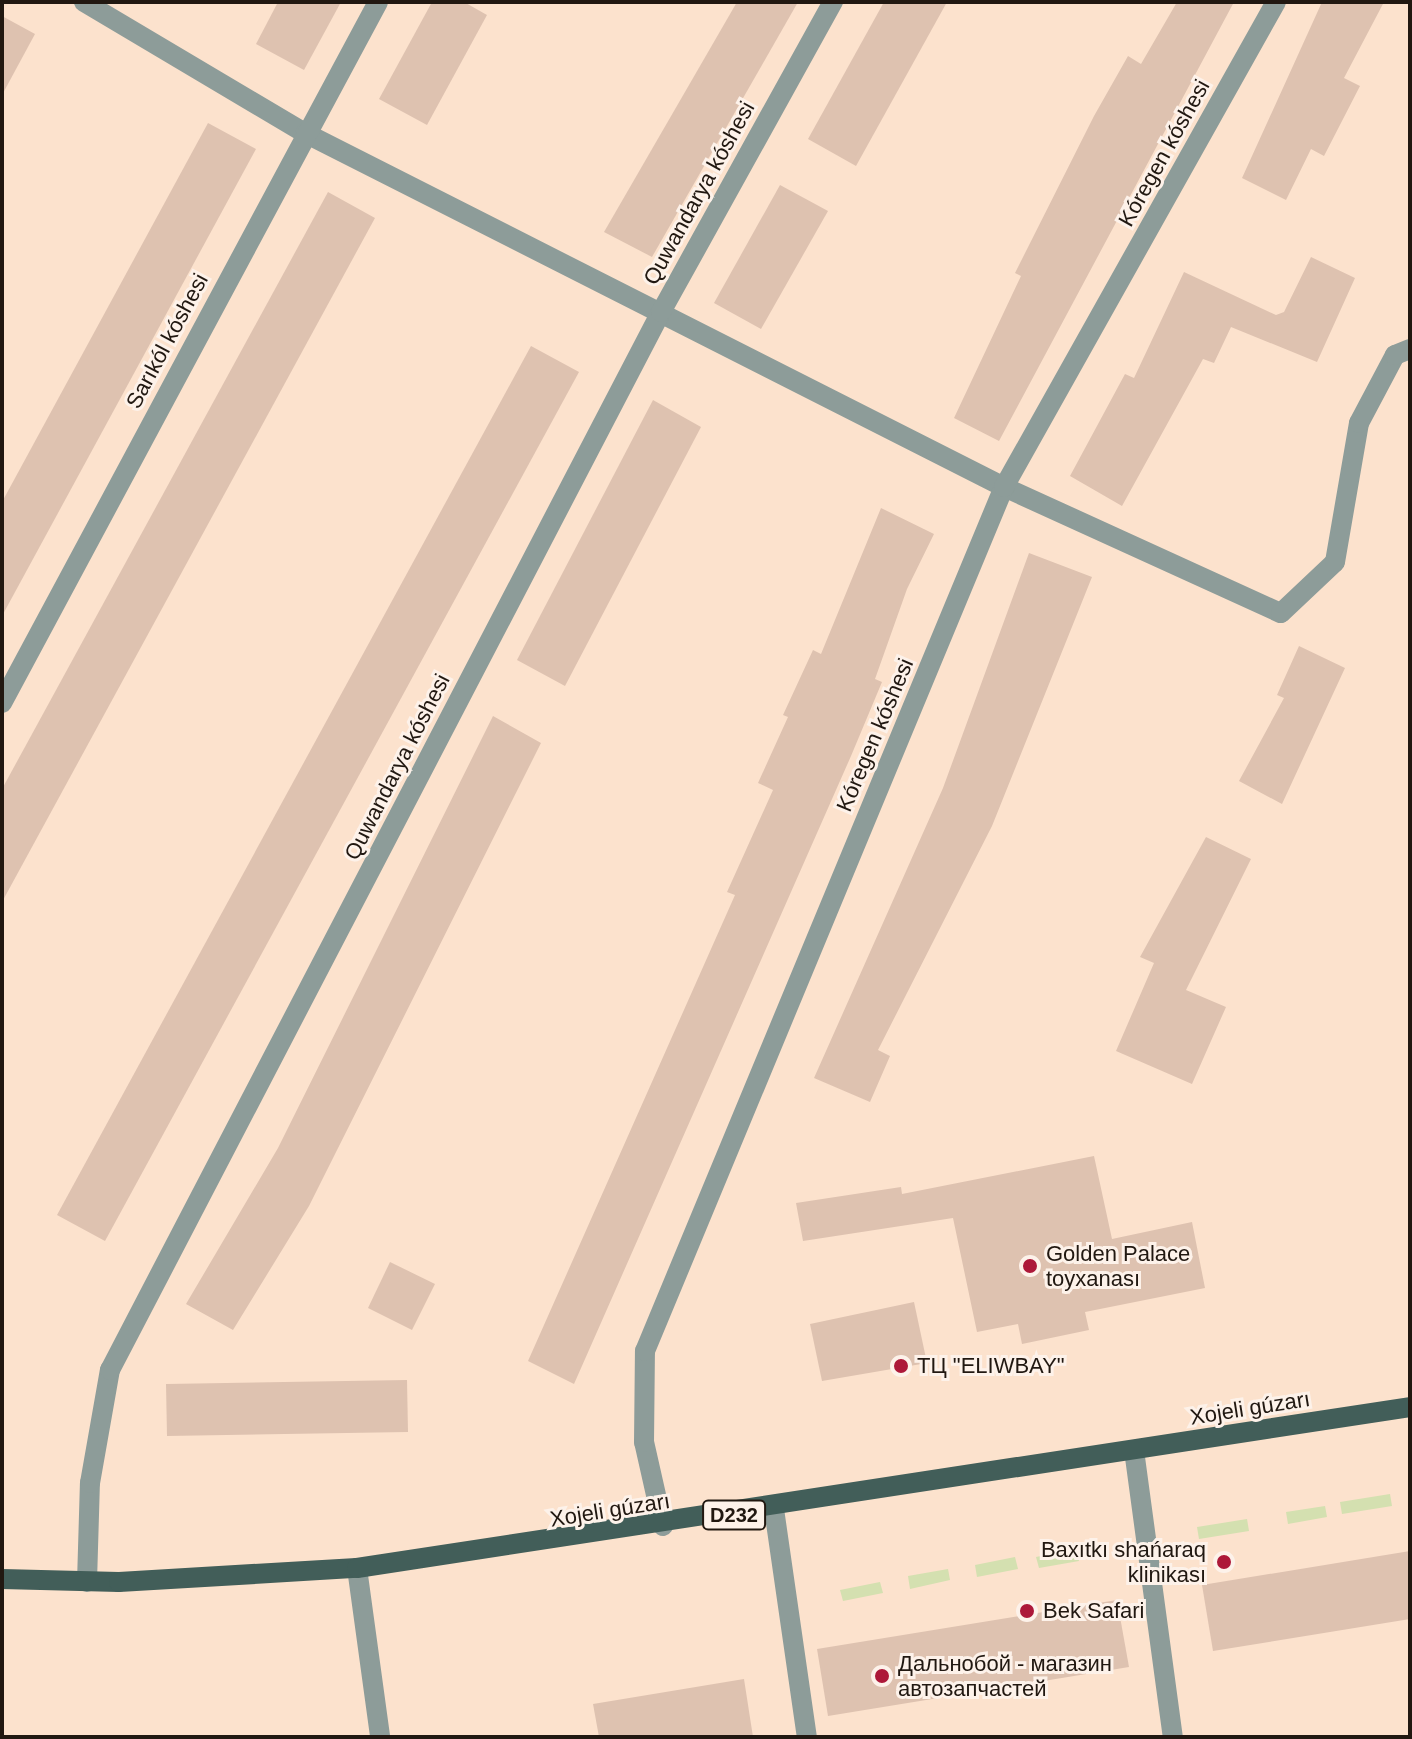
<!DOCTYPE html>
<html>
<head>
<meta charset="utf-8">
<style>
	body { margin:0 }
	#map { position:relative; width:1412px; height:1739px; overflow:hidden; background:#fce2cd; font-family:Arial,sans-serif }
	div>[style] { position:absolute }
	.green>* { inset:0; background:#d4e0b0 }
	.building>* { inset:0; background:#dec2b0 }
	.service>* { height:20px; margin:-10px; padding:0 10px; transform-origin:10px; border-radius:10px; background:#8d9c99 }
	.minor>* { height:20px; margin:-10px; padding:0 10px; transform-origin:10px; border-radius:10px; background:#8d9c99 }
	.primary>* { height:20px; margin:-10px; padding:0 10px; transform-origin:10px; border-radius:10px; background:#425e59 }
	.dots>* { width:22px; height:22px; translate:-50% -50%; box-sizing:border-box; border:4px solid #fdf2ea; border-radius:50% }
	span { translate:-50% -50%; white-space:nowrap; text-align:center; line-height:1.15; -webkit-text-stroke:6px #fdf2ea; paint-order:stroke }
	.shield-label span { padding:2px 6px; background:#fdf2ea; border:2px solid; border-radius:6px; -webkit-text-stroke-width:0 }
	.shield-label { font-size:20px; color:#211811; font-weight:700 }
	.street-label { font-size:22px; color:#211811 }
	.poi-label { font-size:22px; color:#211811 }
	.left { translate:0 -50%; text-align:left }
	.right { translate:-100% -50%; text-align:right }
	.frame { position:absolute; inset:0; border:4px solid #211811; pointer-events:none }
</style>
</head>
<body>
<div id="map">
	<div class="green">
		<div style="clip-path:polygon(1390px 1494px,1392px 1506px,1342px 1514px,1340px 1502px)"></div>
		<div style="clip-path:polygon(1325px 1506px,1327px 1517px,1288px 1524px,1286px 1512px)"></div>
		<div style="clip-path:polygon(1247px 1519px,1249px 1531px,1199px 1539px,1197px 1527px)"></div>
		<div style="clip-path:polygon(1076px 1549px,1079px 1561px,1039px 1568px,1036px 1557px)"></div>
		<div style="clip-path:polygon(1015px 1557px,1018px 1569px,977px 1577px,975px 1565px)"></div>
		<div style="clip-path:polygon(948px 1569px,950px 1580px,910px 1589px,908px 1576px)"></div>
		<div style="clip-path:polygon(880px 1582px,883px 1593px,843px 1601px,840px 1590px)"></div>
	</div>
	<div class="building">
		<div style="clip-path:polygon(278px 2px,341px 2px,304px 70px,256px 44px)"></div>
		<div style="clip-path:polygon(432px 2px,464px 2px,487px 15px,427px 125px,379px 99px)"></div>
		<div style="clip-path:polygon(737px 2px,798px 2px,652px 257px,604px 232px)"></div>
		<div style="clip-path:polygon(884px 2px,947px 2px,856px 166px,808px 139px)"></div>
		<div style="clip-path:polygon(1177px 2px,1234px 2px,999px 441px,954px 418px,1021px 276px,1015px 273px,1094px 116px,1128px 56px,1141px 64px)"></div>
		<div style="clip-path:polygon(1322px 2px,1384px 2px,1344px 78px,1360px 86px,1324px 156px,1311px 149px,1286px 200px,1242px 178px)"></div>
		<div style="clip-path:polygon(2px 16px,35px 34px,2px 95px)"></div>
		<div style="clip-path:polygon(208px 123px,256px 149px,2px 616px,2px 502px)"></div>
		<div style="clip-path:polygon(780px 185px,828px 211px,761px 329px,714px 303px)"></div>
		<div style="clip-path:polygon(328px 192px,375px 218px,2px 902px,2px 789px)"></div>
		<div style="clip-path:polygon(1311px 257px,1355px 278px,1317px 362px,1231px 327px,1214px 363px,1203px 359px,1122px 506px,1070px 476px,1125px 374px,1134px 378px,1184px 272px,1276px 315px,1284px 312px)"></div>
		<div style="clip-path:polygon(531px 346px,579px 372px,105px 1241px,57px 1215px)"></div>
		<div style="clip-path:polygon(653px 400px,701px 427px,565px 686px,517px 660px)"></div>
		<div style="clip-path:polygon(881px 508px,934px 534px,907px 589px,875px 679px,882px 682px,851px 756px,574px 1384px,528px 1361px,735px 895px,727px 892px,773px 790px,758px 783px,788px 717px,783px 715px,813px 650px,821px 654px)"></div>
		<div style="clip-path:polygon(1029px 553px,1092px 577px,992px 826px,878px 1050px,890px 1056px,870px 1102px,814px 1078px,943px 788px)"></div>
		<div style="clip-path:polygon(1299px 646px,1345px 668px,1282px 804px,1239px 781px,1284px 698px,1277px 695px)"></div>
		<div style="clip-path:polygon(493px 716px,541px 743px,309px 1206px,233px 1330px,186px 1304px,278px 1148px)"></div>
		<div style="clip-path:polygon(1206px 837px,1251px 859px,1186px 990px,1226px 1007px,1192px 1084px,1116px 1051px,1154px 963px,1140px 957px)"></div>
		<div style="clip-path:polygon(1094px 1156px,1112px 1239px,1192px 1222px,1205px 1288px,1085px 1312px,1089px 1330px,1022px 1344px,1018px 1324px,977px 1332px,953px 1218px,803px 1241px,796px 1203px,901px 1187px,902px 1194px)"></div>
		<div style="clip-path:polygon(390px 1262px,435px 1284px,412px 1330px,368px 1308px)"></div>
		<div style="clip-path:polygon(914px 1302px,927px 1363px,822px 1381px,810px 1324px)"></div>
		<div style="clip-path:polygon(407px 1380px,408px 1432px,167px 1436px,166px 1384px)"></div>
		<div style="clip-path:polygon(1410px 1551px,1410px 1619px,1213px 1651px,1202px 1585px)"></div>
		<div style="clip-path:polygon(1117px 1600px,1129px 1667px,828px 1716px,817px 1649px)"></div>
		<div style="clip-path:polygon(744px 1679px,753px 1737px,599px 1737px,593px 1704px)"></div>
	</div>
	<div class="service">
		<div style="left:1004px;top:487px;width:304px;rotate:24.5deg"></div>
		<div style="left:1281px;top:613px;width:74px;rotate:-43.4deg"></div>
		<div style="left:1335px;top:562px;width:141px;rotate:-80.2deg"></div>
		<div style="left:1359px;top:423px;width:77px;rotate:-62.1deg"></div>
		<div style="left:1395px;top:355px;width:16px;rotate:-22deg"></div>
	</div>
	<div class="minor">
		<div style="left:84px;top:2px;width:257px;rotate:30.7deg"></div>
		<div style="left:305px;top:133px;width:784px;rotate:26.86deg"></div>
		<div style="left:2px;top:703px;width:795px;rotate:-61.79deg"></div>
		<div style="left:1134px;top:1450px;width:290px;rotate:82.3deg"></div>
		<div style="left:774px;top:1509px;width:230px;rotate:81.8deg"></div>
		<div style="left:663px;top:1526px;width:86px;rotate:-102.7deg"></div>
		<div style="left:644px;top:1442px;width:91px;rotate:-89.4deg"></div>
		<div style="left:645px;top:1351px;width:936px;rotate:-67.44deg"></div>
		<div style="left:1004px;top:487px;width:556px;rotate:-60.72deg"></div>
		<div style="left:357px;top:1568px;width:171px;rotate:82.2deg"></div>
		<div style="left:87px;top:1582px;width:99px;rotate:-88.3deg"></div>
		<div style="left:90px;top:1483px;width:115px;rotate:-80deg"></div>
		<div style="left:110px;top:1370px;width:1193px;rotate:-62.49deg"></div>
		<div style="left:661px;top:312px;width:355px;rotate:-61deg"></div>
	</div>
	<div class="primary">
		<div style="left:2px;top:1579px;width:117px;rotate:1.5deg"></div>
		<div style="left:119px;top:1582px;width:238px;rotate:-3.4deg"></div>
		<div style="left:357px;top:1568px;width:1065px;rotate:-8.69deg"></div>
	</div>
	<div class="dots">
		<div style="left:1030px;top:1266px;background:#ad1839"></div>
		<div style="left:901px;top:1366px;background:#ad1839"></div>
		<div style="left:1224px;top:1562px;background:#ad1839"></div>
		<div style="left:1027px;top:1611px;background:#ad1839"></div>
		<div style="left:882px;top:1676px;background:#ad1839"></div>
	</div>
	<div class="shield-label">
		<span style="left:734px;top:1515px">D232</span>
	</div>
	<div class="street-label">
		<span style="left:1164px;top:153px;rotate:-61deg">Kóregen kóshesi</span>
		<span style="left:699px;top:193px;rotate:-61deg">Quwandarya kóshesi</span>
		<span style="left:167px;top:341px;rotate:-62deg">Sarıkól kóshesi</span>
		<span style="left:875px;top:735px;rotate:-67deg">Kóregen kóshesi</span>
		<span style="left:397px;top:767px;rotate:-63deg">Quwandarya kóshesi</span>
		<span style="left:1250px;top:1408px;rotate:-9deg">Xojeli gúzarı</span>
		<span style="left:610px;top:1510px;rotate:-9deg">Xojeli gúzarı</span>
	</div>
	<div class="poi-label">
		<span class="left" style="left:1046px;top:1266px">Golden Palace<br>toyxanası</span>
		<span class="left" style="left:917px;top:1366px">ТЦ "ELIWBAY"</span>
		<span class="right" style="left:1206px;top:1562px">Baxıtkı shańaraq<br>klinikası</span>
		<span class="left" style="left:1043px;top:1611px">Bek Safari</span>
		<span class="left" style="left:898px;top:1676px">Дальнобой - магазин<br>автозапчастей</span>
	</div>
	<div class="frame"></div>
</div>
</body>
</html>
